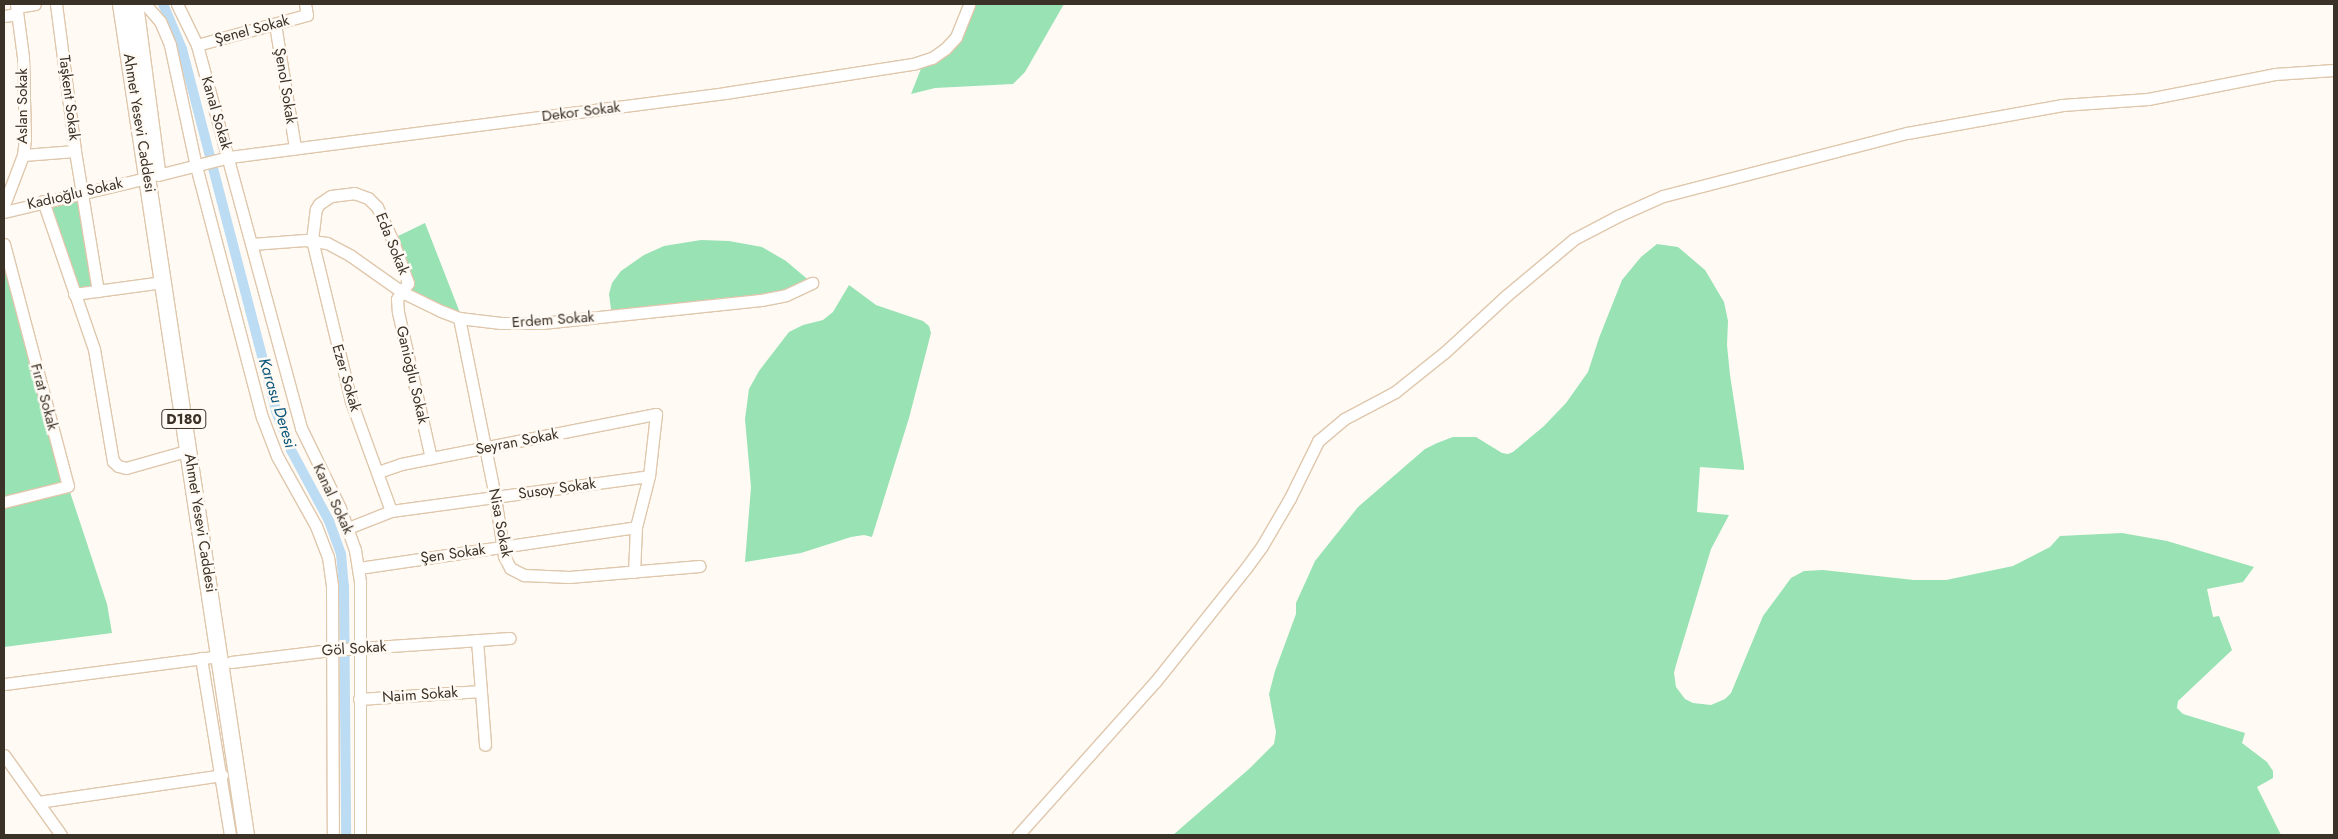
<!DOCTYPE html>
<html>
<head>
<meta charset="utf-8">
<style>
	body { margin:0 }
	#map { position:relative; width:2338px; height:839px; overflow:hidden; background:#fffaf4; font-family:Jost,sans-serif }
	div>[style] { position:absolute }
	.green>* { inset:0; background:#98e2b4 }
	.canal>* { height:10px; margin:-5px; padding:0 5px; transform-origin:5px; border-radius:5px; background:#bbdcf3 }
	.roads { filter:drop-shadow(1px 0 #dfc7ac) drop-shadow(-1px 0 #dfc7ac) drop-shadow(0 1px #dfc7ac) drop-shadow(0 -1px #dfc7ac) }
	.minor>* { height:11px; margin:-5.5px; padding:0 5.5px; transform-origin:5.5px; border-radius:5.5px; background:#fff }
	.highway>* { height:16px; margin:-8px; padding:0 8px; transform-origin:8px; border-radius:8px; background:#fff }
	span { translate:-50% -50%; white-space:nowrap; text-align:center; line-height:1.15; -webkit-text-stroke:5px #fffaf4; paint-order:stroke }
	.shield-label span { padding:1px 4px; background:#fffaf4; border:1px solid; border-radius:4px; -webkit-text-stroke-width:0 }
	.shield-label { font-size:14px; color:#3b3227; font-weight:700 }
	.street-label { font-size:15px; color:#3b3227 }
	.water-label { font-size:16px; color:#095579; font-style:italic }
	.frame { position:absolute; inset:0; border:5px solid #3b3227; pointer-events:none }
</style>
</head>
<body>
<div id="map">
	<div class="green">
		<div style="clip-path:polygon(969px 4px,1064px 4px,1025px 72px,1013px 84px,935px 88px,911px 94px,924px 61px,945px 49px)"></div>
		<div style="clip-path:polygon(82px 193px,98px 291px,74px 294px,43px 202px)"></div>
		<div style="clip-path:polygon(425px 223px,462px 318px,402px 292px,408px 283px,392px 239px)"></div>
		<div style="clip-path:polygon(701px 240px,729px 241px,762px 247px,786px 261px,812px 283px,793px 293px,612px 316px,609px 294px,612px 283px,621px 271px,644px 255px,664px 246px)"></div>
		<div style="clip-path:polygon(4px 244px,68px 486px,107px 604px,112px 633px,4px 647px)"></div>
		<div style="clip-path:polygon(1657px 244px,1678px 247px,1705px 270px,1724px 302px,1728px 321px,1727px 345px,1730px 375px,1744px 466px,1744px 470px,1700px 467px,1697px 512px,1729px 515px,1711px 549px,1676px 665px,1674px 673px,1676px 687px,1685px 699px,1693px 703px,1711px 705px,1725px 699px,1731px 693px,1763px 616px,1791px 578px,1804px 571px,1823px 570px,1914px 580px,1946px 580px,2013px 566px,2050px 547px,2060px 536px,2122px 533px,2167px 541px,2254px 567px,2243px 582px,2207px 589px,2213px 617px,2219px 616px,2232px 650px,2178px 701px,2177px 708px,2183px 714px,2245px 733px,2242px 743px,2267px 762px,2273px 771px,2273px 778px,2257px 787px,2281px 835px,1173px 835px,1249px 769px,1274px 744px,1276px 732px,1269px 694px,1275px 671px,1296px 614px,1296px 603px,1315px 561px,1358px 507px,1425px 449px,1437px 443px,1453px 437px,1476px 437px,1502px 453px,1508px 454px,1513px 452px,1544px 426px,1566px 403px,1588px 372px,1599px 338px,1622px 280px,1641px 257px)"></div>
		<div style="clip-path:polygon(849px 285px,876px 305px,923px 321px,929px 326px,931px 333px,909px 418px,872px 537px,864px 535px,851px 537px,801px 553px,745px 562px,751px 487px,745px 419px,749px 389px,759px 371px,789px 332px,803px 325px,823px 320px,833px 312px)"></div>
	</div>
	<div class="canal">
		<div style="left:163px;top:4px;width:49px;rotate:67.1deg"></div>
		<div style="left:182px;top:49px;width:374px;rotate:75.4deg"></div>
		<div style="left:276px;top:411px;width:42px;rotate:69deg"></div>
		<div style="left:291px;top:450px;width:81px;rotate:61.8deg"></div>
		<div style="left:329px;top:521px;width:35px;rotate:70deg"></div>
		<div style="left:341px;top:554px;width:32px;rotate:85deg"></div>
		<div style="left:344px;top:586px;width:249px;rotate:89.5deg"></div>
	</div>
	<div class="roads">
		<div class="minor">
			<div style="left:56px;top:4px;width:148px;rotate:82.6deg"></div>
			<div style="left:75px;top:151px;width:142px;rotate:80.7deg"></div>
			<div style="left:145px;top:4px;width:23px;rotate:49deg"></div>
			<div style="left:160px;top:21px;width:26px;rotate:67deg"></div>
			<div style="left:170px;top:45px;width:124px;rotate:77.9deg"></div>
			<div style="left:196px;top:166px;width:260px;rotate:75.3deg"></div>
			<div style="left:262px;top:417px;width:42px;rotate:69deg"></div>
			<div style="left:277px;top:456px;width:80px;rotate:60.9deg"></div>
			<div style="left:316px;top:526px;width:33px;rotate:69deg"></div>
			<div style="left:328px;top:557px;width:29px;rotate:82deg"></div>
			<div style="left:332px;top:586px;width:249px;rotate:89.8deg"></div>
			<div style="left:177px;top:4px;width:46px;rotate:64deg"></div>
			<div style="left:197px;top:45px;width:397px;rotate:74.8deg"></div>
			<div style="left:301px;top:428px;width:89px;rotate:64deg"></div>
			<div style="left:340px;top:508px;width:45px;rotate:70.3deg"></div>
			<div style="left:355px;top:550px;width:33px;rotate:81deg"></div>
			<div style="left:360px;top:583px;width:252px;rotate:90deg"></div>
			<div style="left:17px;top:7px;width:18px;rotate:-9deg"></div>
			<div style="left:4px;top:16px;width:13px;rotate:-9deg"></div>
			<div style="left:275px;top:24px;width:126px;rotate:80.8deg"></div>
			<div style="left:197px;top:45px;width:114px;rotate:-15.3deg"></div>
			<div style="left:307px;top:15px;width:11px;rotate:-100deg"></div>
			<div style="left:23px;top:155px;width:52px;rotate:-4.4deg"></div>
			<div style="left:158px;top:175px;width:73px;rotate:-14.2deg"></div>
			<div style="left:229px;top:157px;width:500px;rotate:-7.35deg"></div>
			<div style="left:725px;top:93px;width:190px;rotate:-8.8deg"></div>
			<div style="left:913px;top:64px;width:20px;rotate:-18deg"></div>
			<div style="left:932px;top:58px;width:16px;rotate:-35deg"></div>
			<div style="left:945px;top:49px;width:16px;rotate:-47deg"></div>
			<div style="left:956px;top:37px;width:35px;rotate:-68deg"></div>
			<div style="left:43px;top:201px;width:157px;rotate:71deg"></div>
			<div style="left:94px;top:349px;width:114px;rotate:80.4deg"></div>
			<div style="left:113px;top:461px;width:7px;rotate:45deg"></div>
			<div style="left:118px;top:466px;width:8px;rotate:14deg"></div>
			<div style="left:126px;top:468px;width:66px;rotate:-15.9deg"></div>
			<div style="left:4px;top:205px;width:53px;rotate:-69.2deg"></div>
			<div style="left:23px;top:155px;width:16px;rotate:-83deg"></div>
			<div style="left:25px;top:139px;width:82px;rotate:-91.4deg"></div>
			<div style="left:23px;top:57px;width:53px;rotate:-97.5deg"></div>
			<div style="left:4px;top:212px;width:147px;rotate:-13.4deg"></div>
			<div style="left:4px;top:244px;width:250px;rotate:75.2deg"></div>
			<div style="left:68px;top:486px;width:66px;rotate:166deg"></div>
			<div style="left:252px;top:244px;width:53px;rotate:-4.3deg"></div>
			<div style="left:305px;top:240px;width:22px;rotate:8deg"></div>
			<div style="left:327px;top:243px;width:27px;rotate:28deg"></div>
			<div style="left:351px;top:256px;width:62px;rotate:35.2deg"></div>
			<div style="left:402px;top:292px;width:43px;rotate:26deg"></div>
			<div style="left:441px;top:311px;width:19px;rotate:21deg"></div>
			<div style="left:459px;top:318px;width:42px;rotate:6.8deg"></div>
			<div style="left:501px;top:323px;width:41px"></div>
			<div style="left:542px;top:323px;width:220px;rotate:-6deg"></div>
			<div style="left:761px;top:300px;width:25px;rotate:-11deg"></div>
			<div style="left:786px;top:295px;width:29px;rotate:-25deg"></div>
			<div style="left:74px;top:294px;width:90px;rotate:-7.7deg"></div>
			<div style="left:459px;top:318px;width:183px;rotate:78.6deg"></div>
			<div style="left:495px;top:497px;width:60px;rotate:81.3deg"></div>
			<div style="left:504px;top:556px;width:13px;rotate:63deg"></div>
			<div style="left:510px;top:568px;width:16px;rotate:27deg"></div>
			<div style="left:524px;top:575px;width:45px;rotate:2.5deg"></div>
			<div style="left:569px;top:577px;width:131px;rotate:-4.8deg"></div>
			<div style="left:378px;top:472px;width:24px;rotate:-19deg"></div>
			<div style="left:401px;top:464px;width:260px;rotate:-11.1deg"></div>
			<div style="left:656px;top:414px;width:62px;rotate:96.4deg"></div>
			<div style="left:649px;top:476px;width:53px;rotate:104.3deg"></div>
			<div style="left:636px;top:527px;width:45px;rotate:92.5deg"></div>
			<div style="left:391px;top:511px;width:117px;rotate:-110deg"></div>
			<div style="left:351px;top:401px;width:166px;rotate:-103.6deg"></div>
			<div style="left:312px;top:240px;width:31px;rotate:-83deg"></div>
			<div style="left:316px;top:209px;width:6px;rotate:-59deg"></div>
			<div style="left:319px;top:204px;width:14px;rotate:-34deg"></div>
			<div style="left:331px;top:196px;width:23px;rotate:-7deg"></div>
			<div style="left:354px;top:193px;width:15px;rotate:20deg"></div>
			<div style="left:368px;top:198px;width:13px;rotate:45deg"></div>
			<div style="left:377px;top:207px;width:35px;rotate:65deg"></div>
			<div style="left:392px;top:239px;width:47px;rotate:70deg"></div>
			<div style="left:408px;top:283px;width:19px;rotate:125deg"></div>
			<div style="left:397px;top:299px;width:13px;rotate:86deg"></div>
			<div style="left:398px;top:312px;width:150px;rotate:77.3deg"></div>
			<div style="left:348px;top:528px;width:46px;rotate:-21.6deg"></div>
			<div style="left:391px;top:511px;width:260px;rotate:-7.7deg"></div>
			<div style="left:359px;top:568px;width:280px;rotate:-8.4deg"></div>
			<div style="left:477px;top:640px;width:105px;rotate:85.6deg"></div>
			<div style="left:201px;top:658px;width:179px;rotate:80.7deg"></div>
			<div style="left:231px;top:662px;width:100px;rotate:-6.9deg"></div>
			<div style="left:330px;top:650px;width:180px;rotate:-3.8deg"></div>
			<div style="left:4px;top:684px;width:217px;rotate:-7.4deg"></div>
			<div style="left:359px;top:699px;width:122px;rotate:-3.8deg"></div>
			<div style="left:4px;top:755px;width:98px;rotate:54.5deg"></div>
			<div style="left:38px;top:802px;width:186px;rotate:-8.3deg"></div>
			<div style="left:1018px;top:835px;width:205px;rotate:-48.2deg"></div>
			<div style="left:1155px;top:682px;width:146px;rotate:-51.4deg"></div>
			<div style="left:1246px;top:568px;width:27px;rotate:-54deg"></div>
			<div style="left:1262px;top:546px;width:56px;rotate:-59.7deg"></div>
			<div style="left:1290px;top:498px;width:64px;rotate:-63.8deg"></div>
			<div style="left:1318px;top:441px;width:34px;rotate:-40deg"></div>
			<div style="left:1344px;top:419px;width:58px;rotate:-27.9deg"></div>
			<div style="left:1395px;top:392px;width:64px;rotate:-38.7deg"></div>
			<div style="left:1445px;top:352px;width:84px;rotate:-42.6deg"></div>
			<div style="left:1507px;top:295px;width:87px;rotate:-39.9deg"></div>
			<div style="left:1574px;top:239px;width:50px;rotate:-27.6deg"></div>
			<div style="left:1618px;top:216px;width:49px;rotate:-24deg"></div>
			<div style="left:1663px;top:196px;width:252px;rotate:-14.5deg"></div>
			<div style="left:1907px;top:133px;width:158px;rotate:-10.2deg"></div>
			<div style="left:2062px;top:105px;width:86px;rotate:-4deg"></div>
			<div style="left:2148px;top:99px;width:129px;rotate:-11.1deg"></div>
			<div style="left:2275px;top:74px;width:59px;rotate:-3.9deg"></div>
		</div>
		<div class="highway">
			<div style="left:121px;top:4px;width:840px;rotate:81.45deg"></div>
			<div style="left:135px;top:4px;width:168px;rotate:82.5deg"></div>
		</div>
	</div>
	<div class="shield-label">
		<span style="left:184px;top:419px">D180</span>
	</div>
	<div class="street-label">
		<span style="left:252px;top:30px;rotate:-15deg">Şenel Sokak</span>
		<span style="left:285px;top:86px;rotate:81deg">Şenol Sokak</span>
		<span style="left:69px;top:98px;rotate:83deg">Taşkent Sokak</span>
		<span style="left:23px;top:106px;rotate:-90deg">Aslan Sokak</span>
		<span style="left:581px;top:112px;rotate:-7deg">Dekor Sokak</span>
		<span style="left:216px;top:113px;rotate:74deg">Kanal Sokak</span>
		<span style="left:139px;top:123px;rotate:81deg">Ahmet Yesevi Caddesi</span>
		<span style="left:75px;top:194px;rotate:-13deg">Kadıoğlu Sokak</span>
		<span style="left:392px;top:244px;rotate:68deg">Eda Sokak</span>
		<span style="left:553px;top:320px;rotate:-4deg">Erdem Sokak</span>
		<span style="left:412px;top:375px;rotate:77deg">Ganioğlu Sokak</span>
		<span style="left:346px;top:378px;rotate:74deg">Ezer Sokak</span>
		<span style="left:44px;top:397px;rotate:75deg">Fırat Sokak</span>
		<span style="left:517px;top:442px;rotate:-11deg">Seyran Sokak</span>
		<span style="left:557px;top:489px;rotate:-8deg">Susoy Sokak</span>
		<span style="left:333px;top:499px;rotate:65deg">Kanal Sokak</span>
		<span style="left:200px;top:523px;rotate:81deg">Ahmet Yesevi Caddesi</span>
		<span style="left:500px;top:523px;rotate:79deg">Nisa Sokak</span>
		<span style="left:453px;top:554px;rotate:-8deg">Şen Sokak</span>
		<span style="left:354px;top:649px;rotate:-4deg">Göl Sokak</span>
		<span style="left:420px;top:695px;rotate:-4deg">Naim Sokak</span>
	</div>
	<div class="water-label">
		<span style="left:277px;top:403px;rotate:73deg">Karasu Deresi</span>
	</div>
	<div class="frame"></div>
</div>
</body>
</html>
